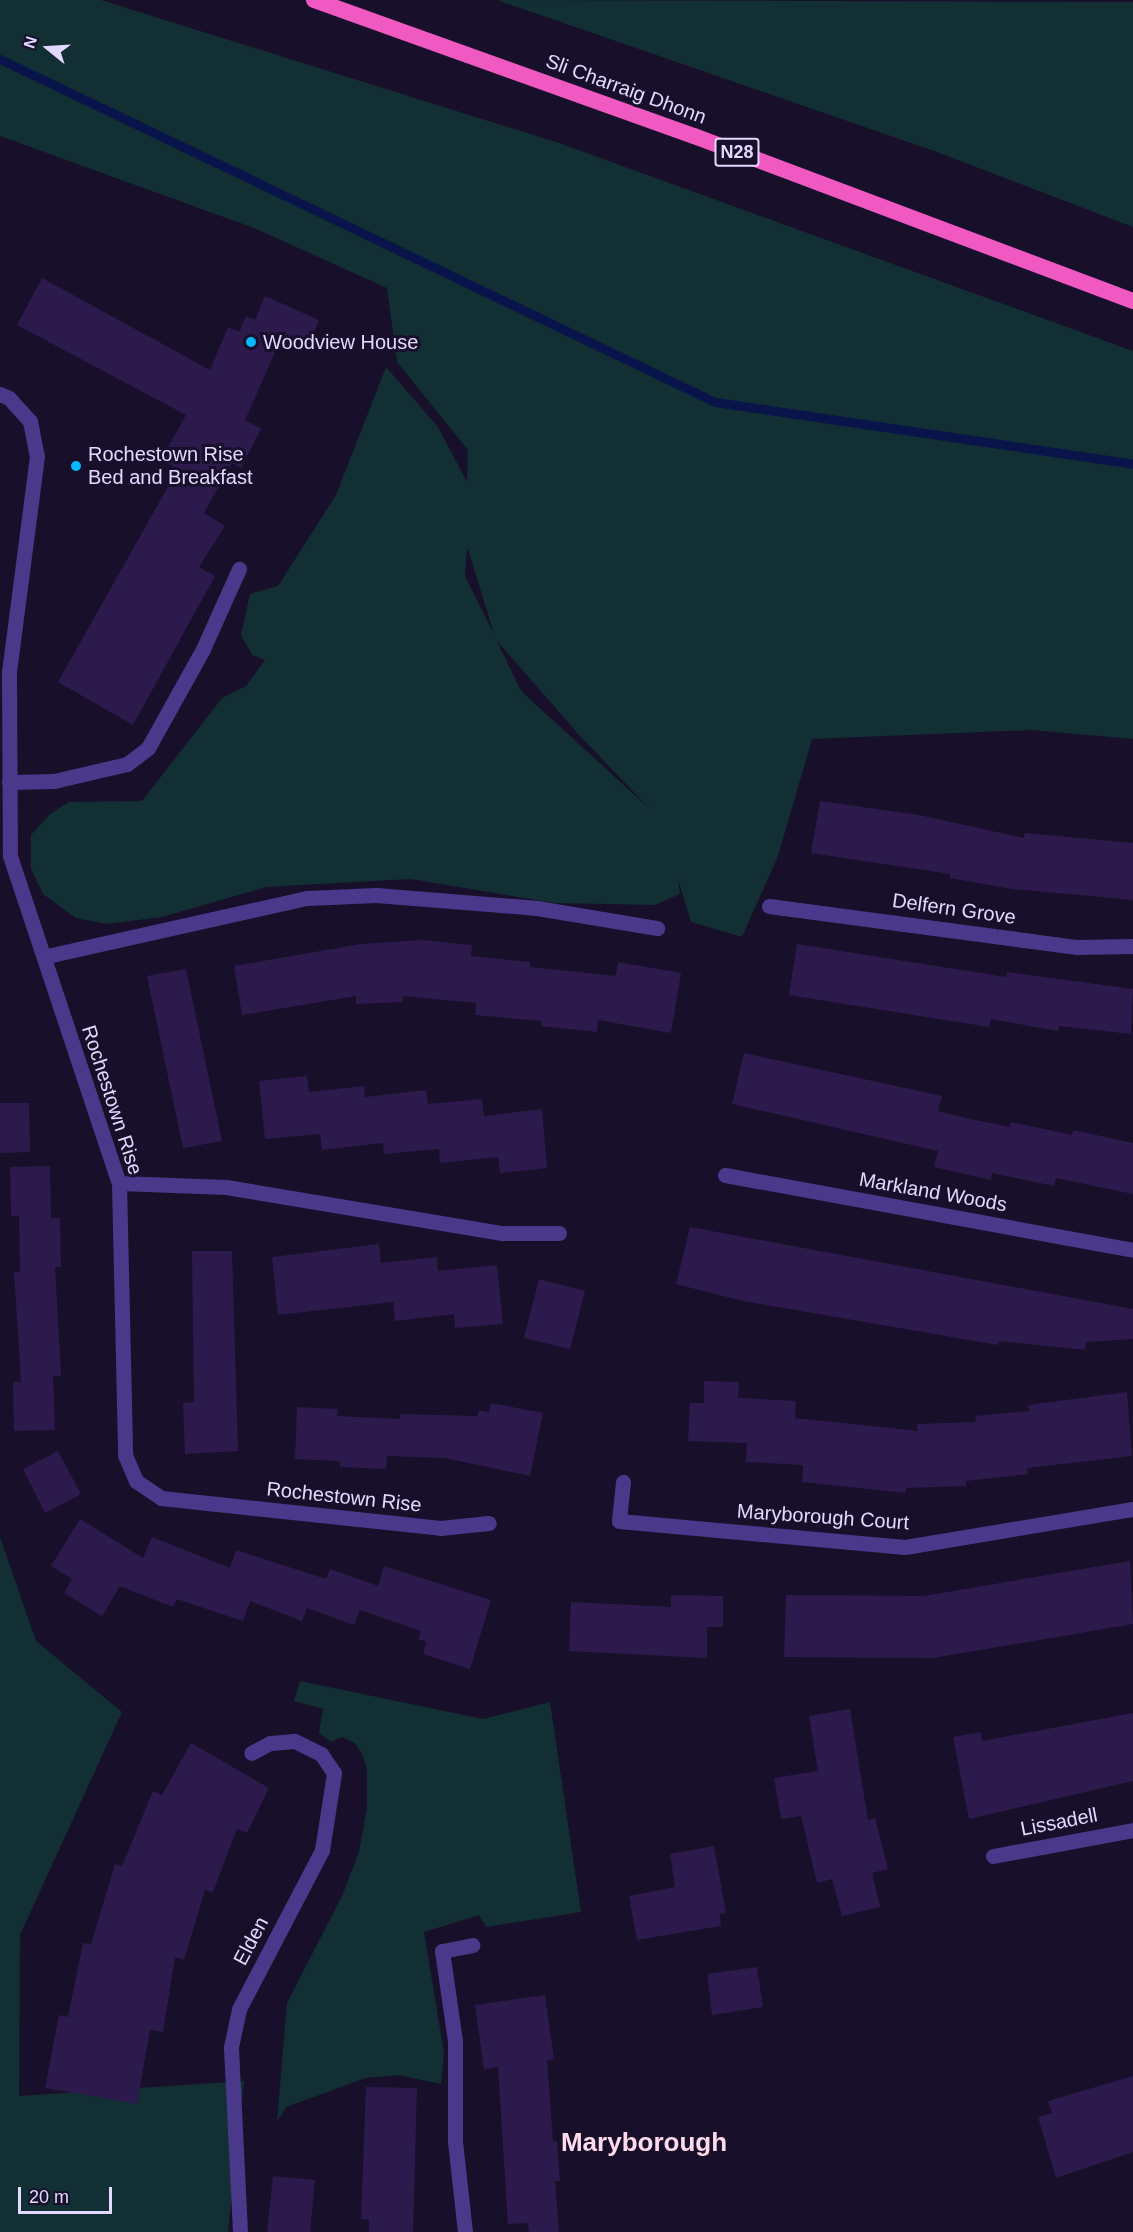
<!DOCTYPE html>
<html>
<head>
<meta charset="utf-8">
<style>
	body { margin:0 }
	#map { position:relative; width:1133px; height:2232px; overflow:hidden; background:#180f2a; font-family:Helvetica,sans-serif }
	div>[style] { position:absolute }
	.green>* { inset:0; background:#122f34 }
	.stream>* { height:9px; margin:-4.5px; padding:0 4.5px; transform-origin:4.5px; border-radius:4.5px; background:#08144a }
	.building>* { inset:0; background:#2d1a4c }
	.minor>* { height:15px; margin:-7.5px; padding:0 7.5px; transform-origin:7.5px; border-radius:7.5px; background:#4a388b }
	.trunk>* { height:16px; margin:-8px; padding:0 8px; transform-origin:8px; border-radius:8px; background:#f059c2 }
	.dots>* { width:16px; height:16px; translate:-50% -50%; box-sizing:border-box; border:3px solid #180f2a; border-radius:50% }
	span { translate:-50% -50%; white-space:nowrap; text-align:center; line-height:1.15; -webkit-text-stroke:6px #180f2a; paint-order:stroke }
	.shield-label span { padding:2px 4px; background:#180f2a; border:2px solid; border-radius:4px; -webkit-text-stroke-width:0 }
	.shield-label { font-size:18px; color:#e3d8ff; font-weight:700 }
	.street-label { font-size:20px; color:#e3d8ff }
	.poi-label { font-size:20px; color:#e3d8ff }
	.left { translate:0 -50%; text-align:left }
	.district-label { font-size:26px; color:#ffdaeb; font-weight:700 }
	.north { position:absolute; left:18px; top:18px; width:60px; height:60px; -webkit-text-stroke:4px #180f2a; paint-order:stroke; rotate:288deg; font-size:16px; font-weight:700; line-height:24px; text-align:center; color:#e3d8ff }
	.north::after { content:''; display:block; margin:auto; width:21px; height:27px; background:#e3d8ff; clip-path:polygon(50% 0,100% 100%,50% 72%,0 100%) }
	.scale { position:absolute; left:18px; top:2187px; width:94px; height:27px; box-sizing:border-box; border:3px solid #e3d8ff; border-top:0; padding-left:8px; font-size:18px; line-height:21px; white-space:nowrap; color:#e3d8ff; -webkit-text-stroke:4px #180f2a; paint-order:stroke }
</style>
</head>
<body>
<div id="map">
	<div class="green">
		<div style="clip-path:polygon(evenodd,0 0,101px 0,559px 143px,1133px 351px,1133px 739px,1032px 730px,812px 739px,778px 856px,742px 937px,691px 922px,678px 879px,680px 894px,655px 905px,554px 903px,411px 879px,266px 887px,162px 917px,107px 924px,76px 918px,43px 894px,31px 869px,31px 835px,50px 814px,69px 802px,142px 801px,222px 698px,246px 686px,265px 660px,252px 655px,241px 635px,250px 594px,278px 586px,336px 495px,386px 367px,438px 427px,467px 482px,468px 450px,397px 362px,387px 288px,254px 228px,0 136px,0 0,467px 549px,468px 549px,494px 634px,465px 576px,467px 549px,0 0,497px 641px,580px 736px,650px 809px,521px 691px,497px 641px)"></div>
		<div style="clip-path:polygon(497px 0,1133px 2px,1133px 227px,934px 151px)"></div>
		<div style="clip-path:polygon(0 1537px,36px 1641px,122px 1712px,20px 1935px,19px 2096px,244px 2081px,228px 2232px,0 2232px)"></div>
		<div style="clip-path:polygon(300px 1681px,483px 1719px,550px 1702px,581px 1912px,486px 1927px,479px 1915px,424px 1932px,444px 2053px,441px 2084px,398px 2075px,366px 2078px,286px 2107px,277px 2122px,287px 2003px,342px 1896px,359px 1852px,367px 1808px,367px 1769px,362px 1754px,355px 1743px,342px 1737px,331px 1742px,319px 1733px,323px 1709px,294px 1701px)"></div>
	</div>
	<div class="stream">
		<div style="left:0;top:59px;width:793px;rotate:25.63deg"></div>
		<div style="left:715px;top:402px;width:423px;rotate:8.4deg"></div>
	</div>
	<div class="building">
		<div style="clip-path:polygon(42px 278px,210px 370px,228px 327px,239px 332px,246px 316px,255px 320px,265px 296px,319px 320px,307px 348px,282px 337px,245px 420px,261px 429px,241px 468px,232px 463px,204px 513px,225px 526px,199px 567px,215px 576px,133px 725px,58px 682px,178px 469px,161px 460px,186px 415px,17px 325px)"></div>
		<div style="clip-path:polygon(820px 801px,919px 815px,1024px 838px,1025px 833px,1133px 843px,1133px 900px,1012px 889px,950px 878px,950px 874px,811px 853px)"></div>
		<div style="clip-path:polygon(422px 940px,472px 945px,471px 956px,530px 962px,530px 967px,616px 976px,618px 962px,681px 973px,671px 1033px,598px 1020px,597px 1032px,541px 1026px,541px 1021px,475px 1015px,476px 1003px,403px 996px,403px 1002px,356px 1004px,356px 996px,242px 1015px,234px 966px,361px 944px)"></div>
		<div style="clip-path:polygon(797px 944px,1006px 977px,1007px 972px,1133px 989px,1131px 1034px,1059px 1026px,1058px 1031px,991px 1019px,989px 1027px,789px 995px)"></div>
		<div style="clip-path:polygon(186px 969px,222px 1141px,183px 1148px,147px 976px)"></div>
		<div style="clip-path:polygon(744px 1053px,942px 1096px,938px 1111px,975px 1120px,1010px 1127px,1011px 1122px,1072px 1135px,1073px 1130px,1133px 1143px,1133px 1194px,1056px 1178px,1054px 1186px,992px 1173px,991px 1180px,934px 1167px,938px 1151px,732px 1104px)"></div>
		<div style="clip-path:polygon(307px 1076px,309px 1092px,364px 1086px,365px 1097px,426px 1090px,428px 1104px,482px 1099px,484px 1116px,542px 1109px,547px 1168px,500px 1173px,498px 1157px,440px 1163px,439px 1149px,384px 1154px,383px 1143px,322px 1150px,320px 1134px,265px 1139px,259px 1081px)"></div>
		<div style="clip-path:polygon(0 1103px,29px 1103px,30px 1152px,0 1153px)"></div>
		<div style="clip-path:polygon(50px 1166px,51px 1218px,60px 1218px,61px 1267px,55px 1267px,61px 1376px,53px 1376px,55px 1430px,14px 1431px,13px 1382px,21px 1382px,14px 1272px,20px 1272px,19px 1216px,11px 1216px,10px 1167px)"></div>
		<div style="clip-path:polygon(690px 1227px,1133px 1309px,1133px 1339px,1086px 1342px,1085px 1350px,999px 1341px,998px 1345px,743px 1301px,676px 1284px)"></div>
		<div style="clip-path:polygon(379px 1244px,381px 1263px,437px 1257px,438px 1271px,497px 1265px,503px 1324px,455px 1328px,454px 1314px,395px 1321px,393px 1302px,278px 1315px,272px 1257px)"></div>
		<div style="clip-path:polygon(192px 1251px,232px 1251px,238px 1451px,185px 1454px,183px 1403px,194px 1402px)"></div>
		<div style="clip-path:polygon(539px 1279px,585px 1291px,570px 1349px,524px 1338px)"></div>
		<div style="clip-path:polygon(704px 1381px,739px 1382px,738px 1398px,796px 1401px,795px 1418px,918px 1431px,917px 1424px,976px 1422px,975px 1416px,1029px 1411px,1028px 1405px,1127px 1392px,1132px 1456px,1027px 1468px,1028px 1474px,966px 1481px,966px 1486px,906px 1488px,906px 1493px,802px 1482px,803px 1465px,746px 1462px,747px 1443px,688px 1441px,690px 1403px,704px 1403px)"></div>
		<div style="clip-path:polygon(491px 1403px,543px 1413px,530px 1476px,445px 1458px,387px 1456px,386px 1469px,340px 1467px,340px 1461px,295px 1459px,297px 1407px,338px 1409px,337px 1416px,400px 1419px,400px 1414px,477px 1416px,479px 1410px,489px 1412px)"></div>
		<div style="clip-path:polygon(58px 1451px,81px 1494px,45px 1513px,23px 1469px)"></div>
		<div style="clip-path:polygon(80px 1519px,143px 1558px,152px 1537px,230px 1568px,236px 1550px,326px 1579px,330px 1569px,378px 1586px,384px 1566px,491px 1600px,470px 1669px,423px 1654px,427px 1642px,418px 1639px,421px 1631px,360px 1610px,354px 1625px,307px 1608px,302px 1621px,250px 1601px,243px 1621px,177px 1599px,173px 1607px,120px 1586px,102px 1616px,64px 1593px,72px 1579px,51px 1566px)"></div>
		<div style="clip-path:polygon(1130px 1561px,1133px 1624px,933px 1658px,784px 1657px,786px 1595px,924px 1596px)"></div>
		<div style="clip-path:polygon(671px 1595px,723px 1596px,723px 1627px,707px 1627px,707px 1658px,569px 1651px,571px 1602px,671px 1607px)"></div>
		<div style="clip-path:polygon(850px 1709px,868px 1820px,875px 1818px,888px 1869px,872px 1873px,880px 1907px,842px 1916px,832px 1879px,817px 1883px,801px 1816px,781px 1819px,774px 1778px,818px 1771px,809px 1716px)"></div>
		<div style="clip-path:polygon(1133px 1713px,1133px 1781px,969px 1819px,953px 1737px,981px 1732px,982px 1741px)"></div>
		<div style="clip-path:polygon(191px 1743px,269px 1788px,247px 1833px,237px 1829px,213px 1892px,205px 1890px,184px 1960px,175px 1957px,163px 2032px,150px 2030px,137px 2104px,45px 2088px,59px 2015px,68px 2017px,83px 1943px,91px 1944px,115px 1864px,122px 1866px,153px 1791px,162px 1795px)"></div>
		<div style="clip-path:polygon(714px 1846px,726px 1913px,720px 1914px,721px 1926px,637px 1940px,629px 1896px,675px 1887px,670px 1854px)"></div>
		<div style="clip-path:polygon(757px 1967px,763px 2007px,712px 2015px,707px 1974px)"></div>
		<div style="clip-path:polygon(545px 1995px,554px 2059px,547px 2060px,553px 2141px,557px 2141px,560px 2181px,555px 2181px,559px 2232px,529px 2232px,528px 2223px,508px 2224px,498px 2067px,484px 2069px,475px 2005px)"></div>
		<div style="clip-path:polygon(1133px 2076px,1133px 2152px,1056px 2178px,1038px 2117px,1052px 2113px,1048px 2101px)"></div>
		<div style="clip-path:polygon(366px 2087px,417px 2088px,413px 2232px,369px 2232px,369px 2219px,361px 2219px)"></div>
		<div style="clip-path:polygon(273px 2176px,315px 2180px,310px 2232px,267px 2232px)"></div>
	</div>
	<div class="minor">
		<div style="left:0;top:394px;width:10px;rotate:24deg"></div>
		<div style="left:9px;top:398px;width:31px;rotate:48deg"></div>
		<div style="left:30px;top:421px;width:36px;rotate:79deg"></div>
		<div style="left:37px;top:456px;width:218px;rotate:97.4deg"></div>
		<div style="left:9px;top:672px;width:184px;rotate:89.7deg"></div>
		<div style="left:10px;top:856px;width:345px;rotate:71.6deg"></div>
		<div style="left:119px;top:1183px;width:272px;rotate:88.7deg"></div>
		<div style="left:125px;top:1455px;width:28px;rotate:67deg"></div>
		<div style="left:136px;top:1481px;width:30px;rotate:34deg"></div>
		<div style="left:161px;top:1498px;width:281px;rotate:6.1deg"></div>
		<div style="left:440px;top:1528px;width:49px;rotate:-5.8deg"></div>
		<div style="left:9px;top:782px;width:45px;rotate:-1.3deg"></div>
		<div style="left:54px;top:781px;width:75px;rotate:-13.1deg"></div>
		<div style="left:127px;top:764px;width:26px;rotate:-37deg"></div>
		<div style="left:148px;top:748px;width:113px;rotate:-60.9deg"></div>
		<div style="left:203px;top:649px;width:88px;rotate:-65.8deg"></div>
		<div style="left:769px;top:906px;width:311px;rotate:7.6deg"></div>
		<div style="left:1077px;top:947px;width:56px;rotate:-1deg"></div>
		<div style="left:47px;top:956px;width:266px;rotate:-12.6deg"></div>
		<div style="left:307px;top:898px;width:69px;rotate:-2.5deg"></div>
		<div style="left:376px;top:895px;width:162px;rotate:4.6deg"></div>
		<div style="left:537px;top:908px;width:122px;rotate:9.5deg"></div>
		<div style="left:725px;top:1175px;width:415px;rotate:10.4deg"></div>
		<div style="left:119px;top:1183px;width:107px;rotate:2.1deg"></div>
		<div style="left:226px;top:1187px;width:280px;rotate:9.5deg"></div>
		<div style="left:502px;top:1233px;width:57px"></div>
		<div style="left:623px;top:1482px;width:39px;rotate:96deg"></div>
		<div style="left:619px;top:1521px;width:287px;rotate:5.2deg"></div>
		<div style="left:905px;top:1547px;width:231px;rotate:-9.5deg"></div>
		<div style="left:993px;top:1856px;width:142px;rotate:-10.5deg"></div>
		<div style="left:240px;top:2232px;width:185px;rotate:-92.8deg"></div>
		<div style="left:231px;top:2047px;width:39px;rotate:-78deg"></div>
		<div style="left:239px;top:2009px;width:179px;rotate:-62.4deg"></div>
		<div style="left:322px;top:1850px;width:78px;rotate:-81.1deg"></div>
		<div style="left:334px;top:1773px;width:23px;rotate:-124deg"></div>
		<div style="left:321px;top:1754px;width:30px;rotate:-154deg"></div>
		<div style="left:294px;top:1741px;width:24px;rotate:175deg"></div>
		<div style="left:270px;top:1743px;width:21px;rotate:152deg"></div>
		<div style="left:465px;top:2232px;width:91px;rotate:-96.3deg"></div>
		<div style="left:455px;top:2142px;width:101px;rotate:-90deg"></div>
		<div style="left:455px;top:2041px;width:91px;rotate:-98.2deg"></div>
		<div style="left:442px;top:1951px;width:31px;rotate:-11deg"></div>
	</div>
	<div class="trunk">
		<div style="left:314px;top:0;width:404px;rotate:19.7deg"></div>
		<div style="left:694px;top:136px;width:469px;rotate:20.6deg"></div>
	</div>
	<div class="dots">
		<div style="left:251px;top:342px;background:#04b8ff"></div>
		<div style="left:76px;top:466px;background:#04b8ff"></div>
	</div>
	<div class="shield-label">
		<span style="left:737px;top:152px">N28</span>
	</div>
	<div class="street-label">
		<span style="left:626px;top:89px;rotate:20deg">Sli Charraig Dhonn</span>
		<span style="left:954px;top:909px;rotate:8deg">Delfern Grove</span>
		<span style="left:112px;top:1100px;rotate:72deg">Rochestown Rise</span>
		<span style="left:933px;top:1192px;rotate:10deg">Markland Woods</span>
		<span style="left:344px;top:1497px;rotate:6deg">Rochestown Rise</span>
		<span style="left:823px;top:1517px;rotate:4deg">Maryborough Court</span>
		<span style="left:1059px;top:1822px;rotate:-11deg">Lissadell</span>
		<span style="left:251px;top:1941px;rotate:-62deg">Elden</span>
	</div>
	<div class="poi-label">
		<span class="left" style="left:263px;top:342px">Woodview House</span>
		<span class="left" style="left:88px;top:466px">Rochestown Rise<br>Bed and Breakfast</span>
	</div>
	<div class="district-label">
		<span style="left:644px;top:2143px">Maryborough</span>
	</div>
	<div class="north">N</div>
	<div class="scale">20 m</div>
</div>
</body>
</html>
